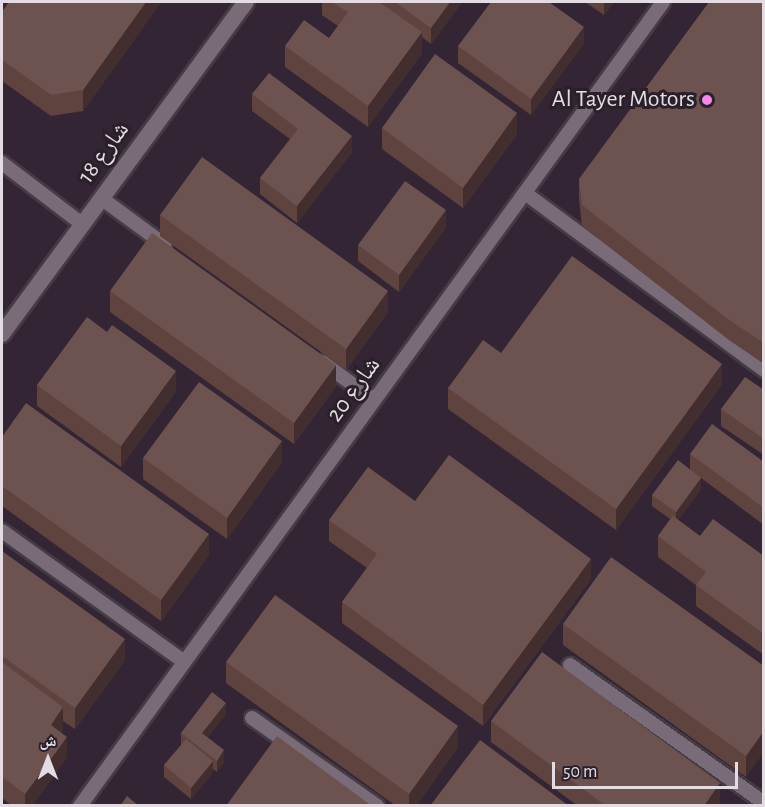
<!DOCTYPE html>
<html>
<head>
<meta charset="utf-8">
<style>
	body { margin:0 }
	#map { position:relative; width:765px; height:807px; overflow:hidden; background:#2a202a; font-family:"Alegreya Sans","Noto Naskh Arabic",sans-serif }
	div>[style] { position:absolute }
	.built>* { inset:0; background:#342534 }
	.roads { filter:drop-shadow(2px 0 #443c44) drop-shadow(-2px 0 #443c44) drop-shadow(0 2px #443c44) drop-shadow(0 -2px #443c44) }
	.service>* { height:14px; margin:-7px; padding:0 7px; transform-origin:7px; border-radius:7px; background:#796c78 }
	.minor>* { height:16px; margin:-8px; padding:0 8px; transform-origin:8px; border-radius:8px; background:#796c78 }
	.wall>* { inset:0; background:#5e433e }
	.shaded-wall>* { inset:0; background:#432e2f }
	.building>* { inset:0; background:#6c5350 }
	.dots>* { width:16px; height:16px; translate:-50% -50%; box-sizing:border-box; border:3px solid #2a202a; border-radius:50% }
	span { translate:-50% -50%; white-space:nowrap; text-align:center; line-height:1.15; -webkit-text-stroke:6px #2a202a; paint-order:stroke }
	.poi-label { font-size:24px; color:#e3dce2 }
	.right { translate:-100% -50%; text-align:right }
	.street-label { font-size:24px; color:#e3dce2 }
	.frame { position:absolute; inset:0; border:3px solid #e3dce2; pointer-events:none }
	.north { position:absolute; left:18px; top:729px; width:60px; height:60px; -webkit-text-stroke:4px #2a202a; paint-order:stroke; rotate:0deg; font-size:16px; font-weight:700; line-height:24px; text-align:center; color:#e3dce2 }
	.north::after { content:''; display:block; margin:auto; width:21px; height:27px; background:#e3dce2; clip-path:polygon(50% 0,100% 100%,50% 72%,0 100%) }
	.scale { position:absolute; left:552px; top:762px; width:186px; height:27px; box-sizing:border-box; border:3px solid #e3dce2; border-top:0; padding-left:8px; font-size:18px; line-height:21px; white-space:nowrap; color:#e3dce2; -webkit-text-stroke:4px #2a202a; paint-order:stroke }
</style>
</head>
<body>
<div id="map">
	<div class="built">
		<div style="clip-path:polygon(2px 2px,763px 2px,763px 805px,2px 806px)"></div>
	</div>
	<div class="roads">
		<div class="service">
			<div style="left:2px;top:163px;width:101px;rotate:37.3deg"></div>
			<div style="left:525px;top:193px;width:297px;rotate:36.5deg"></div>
			<div style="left:101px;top:198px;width:79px;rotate:36.3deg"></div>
			<div style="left:322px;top:362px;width:64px;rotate:36.2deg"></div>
			<div style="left:2px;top:531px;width:224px;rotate:35.7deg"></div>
			<div style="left:570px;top:665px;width:238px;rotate:35.4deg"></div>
			<div style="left:252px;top:718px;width:153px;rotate:35.1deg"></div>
			<div style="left:80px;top:806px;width:993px;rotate:-54.05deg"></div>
		</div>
		<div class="minor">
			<div style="left:2px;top:334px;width:412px;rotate:-53.7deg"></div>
		</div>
	</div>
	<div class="wall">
		<div style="clip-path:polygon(9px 2px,161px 2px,83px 111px,51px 116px,2px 81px,2px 12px)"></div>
		<div style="clip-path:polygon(322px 2px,462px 2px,431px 44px,422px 37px,422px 53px,368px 127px,285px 67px,285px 46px,329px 38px,338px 26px,322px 15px)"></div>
		<div style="clip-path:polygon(585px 2px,614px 2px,604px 15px)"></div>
		<div style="clip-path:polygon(764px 2px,764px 364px,729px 340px,582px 226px,579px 199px,579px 179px)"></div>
		<div style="clip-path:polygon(584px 43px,531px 115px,458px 63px,458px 46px)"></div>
		<div style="clip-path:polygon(252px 94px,352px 152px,297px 223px,260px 194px,260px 178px,290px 139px,252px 111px)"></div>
		<div style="clip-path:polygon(382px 128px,517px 134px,463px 208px,382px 149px)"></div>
		<div style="clip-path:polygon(160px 215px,388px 312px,346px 370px,160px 236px)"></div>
		<div style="clip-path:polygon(446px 227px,399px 292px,358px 261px,358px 245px)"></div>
		<div style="clip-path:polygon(110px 291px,336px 386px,294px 444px,110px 312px)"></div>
		<div style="clip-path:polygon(501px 353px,722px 384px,616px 530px,448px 409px,448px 388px)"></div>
		<div style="clip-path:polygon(37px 385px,176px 391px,121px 467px,37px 406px)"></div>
		<div style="clip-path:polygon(764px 390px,764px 455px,721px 426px,721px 409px)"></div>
		<div style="clip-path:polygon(2px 437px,209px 555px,161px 621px,2px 506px)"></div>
		<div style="clip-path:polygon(690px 454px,764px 462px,764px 525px,701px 478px,701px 489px,678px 520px,700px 536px,764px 556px,764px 655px,696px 606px,696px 585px,658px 557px,658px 536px,670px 519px,652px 506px,652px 495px,690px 470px)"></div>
		<div style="clip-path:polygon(143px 458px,282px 462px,227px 539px,143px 479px)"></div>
		<div style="clip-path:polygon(415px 501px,591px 579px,483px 726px,342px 623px,342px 602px,367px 568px,329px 541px,329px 520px)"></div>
		<div style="clip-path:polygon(2px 551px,125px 660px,75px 729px,63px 721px,63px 728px,61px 732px,67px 757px,32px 806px,12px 806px,2px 798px)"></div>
		<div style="clip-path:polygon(563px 624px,764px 666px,746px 777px,563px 645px)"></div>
		<div style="clip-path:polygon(226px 662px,458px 747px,416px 806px,396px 806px,226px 683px)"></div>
		<div style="clip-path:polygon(226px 714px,207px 738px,224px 762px,217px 772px,213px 769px,213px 772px,191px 799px,164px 777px,164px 765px,182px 745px,181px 744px,181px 733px)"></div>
		<div style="clip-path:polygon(491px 721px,720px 804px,719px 806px,578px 806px,491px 742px)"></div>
	</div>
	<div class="shaded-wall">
		<div style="clip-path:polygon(146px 2px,161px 2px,83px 111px,83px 90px)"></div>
		<div style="clip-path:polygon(450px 2px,462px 2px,431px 44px,431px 28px)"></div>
		<div style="clip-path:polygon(604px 2px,614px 2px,604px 15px)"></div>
		<div style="clip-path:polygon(584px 27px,584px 43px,531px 115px,531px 99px)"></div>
		<div style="clip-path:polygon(422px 32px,422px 53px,368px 127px,368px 106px)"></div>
		<div style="clip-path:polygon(517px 113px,517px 134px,463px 208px,463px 188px)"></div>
		<div style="clip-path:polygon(352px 136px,352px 152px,297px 223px,297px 206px)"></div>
		<div style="clip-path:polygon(446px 210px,446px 227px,399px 292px,399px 275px)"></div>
		<div style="clip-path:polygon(388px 291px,388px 312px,346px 370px,346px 349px)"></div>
		<div style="clip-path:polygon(722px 364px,722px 384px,616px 530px,616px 509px)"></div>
		<div style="clip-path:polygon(336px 365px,336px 386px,294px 444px,294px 423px)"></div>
		<div style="clip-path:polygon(176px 371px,176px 391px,121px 467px,121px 446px)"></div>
		<div style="clip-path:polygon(282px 441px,282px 462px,227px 539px,227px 518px)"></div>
		<div style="clip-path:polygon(701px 478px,701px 489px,676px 523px,676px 512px)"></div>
		<div style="clip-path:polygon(209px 534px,209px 555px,161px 621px,161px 600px)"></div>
		<div style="clip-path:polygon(591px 559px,591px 579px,483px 726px,483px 705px)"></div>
		<div style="clip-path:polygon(125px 639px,125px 660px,75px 729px,75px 708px)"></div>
		<div style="clip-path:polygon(226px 703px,226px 714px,202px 745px,202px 733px)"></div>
		<div style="clip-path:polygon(63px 707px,63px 728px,51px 746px,51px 725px)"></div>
		<div style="clip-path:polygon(458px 726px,458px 747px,416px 806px,409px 806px,409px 794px)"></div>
		<div style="clip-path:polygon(764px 731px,764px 752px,746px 777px,746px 756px)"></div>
		<div style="clip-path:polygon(67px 737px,67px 757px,32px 806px,25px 806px,25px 794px)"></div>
		<div style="clip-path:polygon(224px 750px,224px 762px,217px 772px,217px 761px)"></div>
		<div style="clip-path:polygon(213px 761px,213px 772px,191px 799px,191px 788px)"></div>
		<div style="clip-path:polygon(720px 783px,720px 804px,719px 806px,704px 806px)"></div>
	</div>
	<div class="building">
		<div style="clip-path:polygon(9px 2px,146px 2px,83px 90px,51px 95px,2px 60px,2px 12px)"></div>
		<div style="clip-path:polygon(332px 2px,379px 2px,422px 32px,368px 106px,285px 46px,304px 20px,329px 38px,348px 12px)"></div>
		<div style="clip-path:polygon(395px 2px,450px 2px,431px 28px)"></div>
		<div style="clip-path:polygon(491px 2px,549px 2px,584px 27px,531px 99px,458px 46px)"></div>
		<div style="clip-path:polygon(709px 2px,764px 2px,764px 343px,729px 320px,582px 205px,579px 179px)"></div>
		<div style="clip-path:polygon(435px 54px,517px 113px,463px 188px,382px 128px)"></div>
		<div style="clip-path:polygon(269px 73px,352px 136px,297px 206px,260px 178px,298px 129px,252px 94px)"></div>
		<div style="clip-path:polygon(202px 157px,388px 291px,346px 349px,160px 215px)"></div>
		<div style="clip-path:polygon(405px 181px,446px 210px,399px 275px,358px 245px)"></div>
		<div style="clip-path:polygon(152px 233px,336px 365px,294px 423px,110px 291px)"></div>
		<div style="clip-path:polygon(572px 256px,722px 364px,616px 509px,448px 388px,483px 340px,501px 353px)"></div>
		<div style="clip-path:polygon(87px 317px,107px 332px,112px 325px,176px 371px,121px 446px,37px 385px)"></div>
		<div style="clip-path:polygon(745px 377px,764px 390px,764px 439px,721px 409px)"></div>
		<div style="clip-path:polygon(199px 382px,282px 441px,227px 518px,143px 458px)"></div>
		<div style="clip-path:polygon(26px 403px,209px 534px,161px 600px,2px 486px,2px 437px)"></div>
		<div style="clip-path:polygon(712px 424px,764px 462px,764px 508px,690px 454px)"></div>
		<div style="clip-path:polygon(449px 455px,591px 559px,483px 705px,342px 602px,377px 554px,329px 520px,368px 467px,415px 501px)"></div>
		<div style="clip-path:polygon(678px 460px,701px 478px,676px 512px,652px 495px)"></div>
		<div style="clip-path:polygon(673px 516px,700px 536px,713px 519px,764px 556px,764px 634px,696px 585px,706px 572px,658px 536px)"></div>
		<div style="clip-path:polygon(2px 551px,125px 639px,75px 708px,2px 656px)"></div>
		<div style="clip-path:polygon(611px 557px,764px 666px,764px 731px,746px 756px,563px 624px)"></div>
		<div style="clip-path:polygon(275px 595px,458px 726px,409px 794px,226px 662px)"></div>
		<div style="clip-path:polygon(542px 652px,720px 783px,704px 806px,606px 806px,491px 721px)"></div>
		<div style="clip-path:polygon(2px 662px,63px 707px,51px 725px,67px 737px,25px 794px,2px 777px)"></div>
		<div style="clip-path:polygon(212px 692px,226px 703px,202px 733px,224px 750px,217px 761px,181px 733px)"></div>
		<div style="clip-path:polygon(277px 736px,372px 806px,226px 806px)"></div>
		<div style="clip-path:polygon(186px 739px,213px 761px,191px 788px,164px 765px)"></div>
		<div style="clip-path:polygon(480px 740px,569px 806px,430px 806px)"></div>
		<div style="clip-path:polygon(127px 796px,139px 806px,120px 806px)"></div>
	</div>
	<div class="dots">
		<div style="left:707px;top:100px;background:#f788eb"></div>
	</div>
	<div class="poi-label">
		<span class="right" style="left:695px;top:100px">Al Tayer Motors</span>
	</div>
	<div class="street-label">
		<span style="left:104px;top:153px;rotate:-54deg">شارع 18</span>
		<span style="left:354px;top:390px;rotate:-54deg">شارع 20</span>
	</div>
	<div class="frame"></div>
	<div class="north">ش</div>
	<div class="scale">50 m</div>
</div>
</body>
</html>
